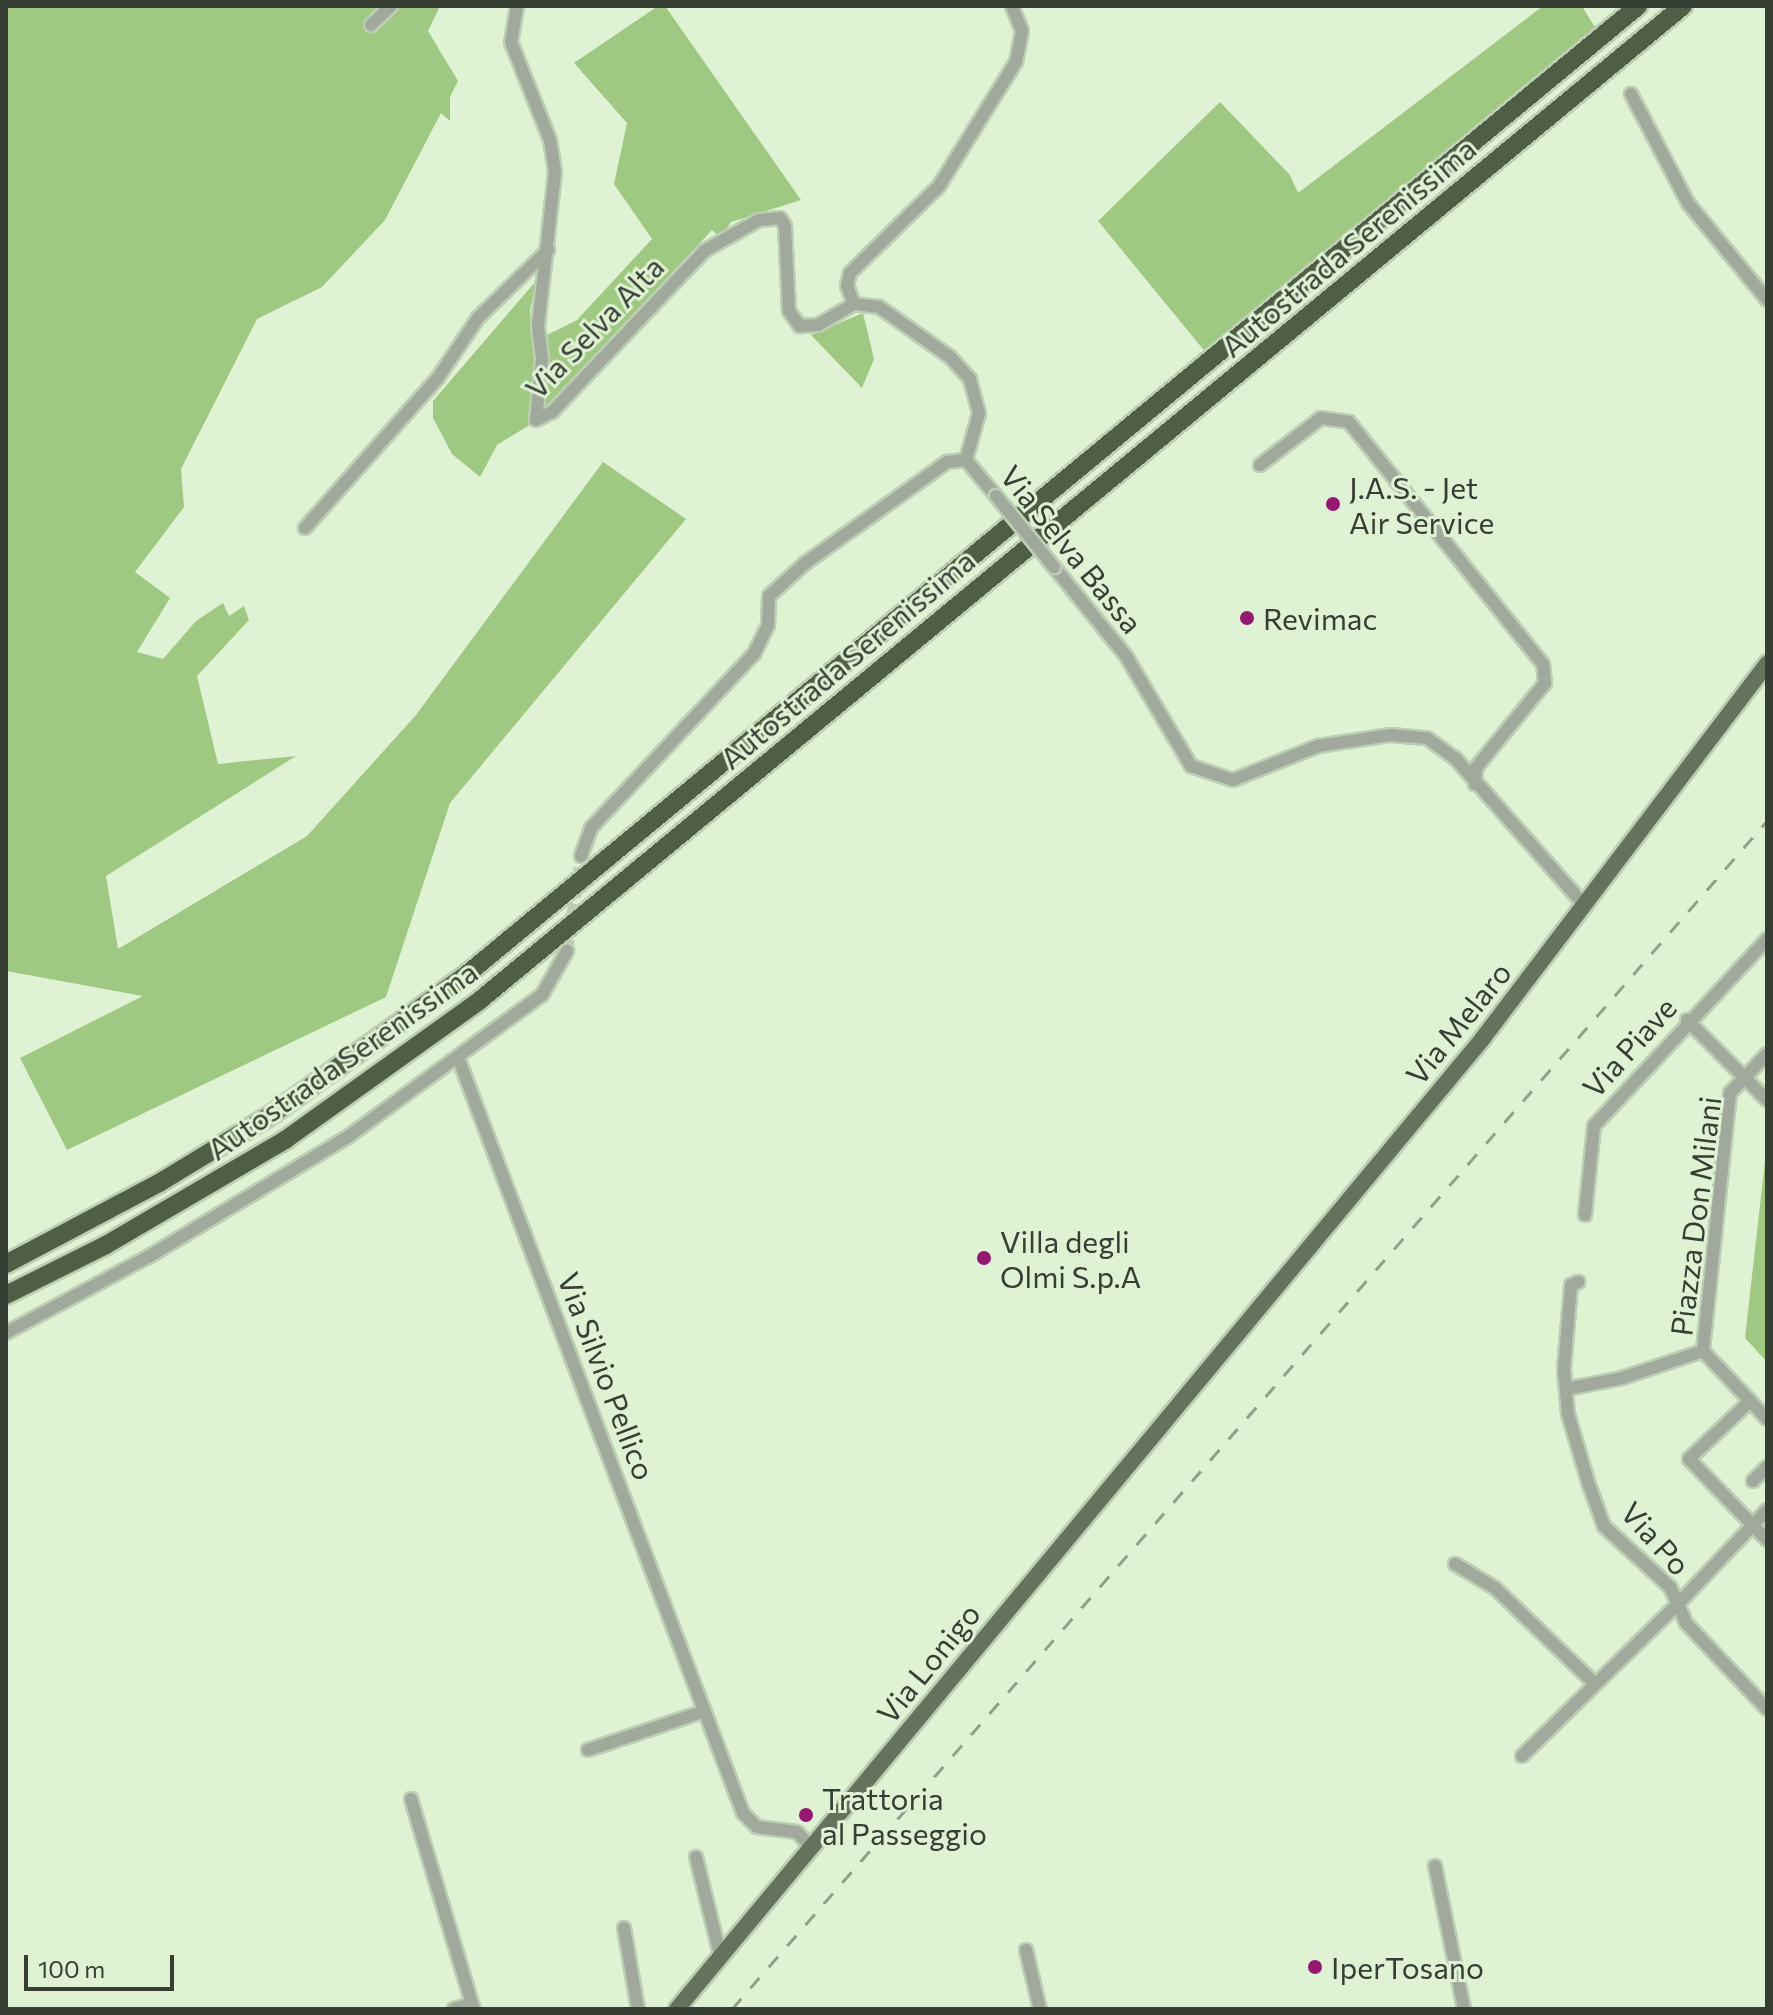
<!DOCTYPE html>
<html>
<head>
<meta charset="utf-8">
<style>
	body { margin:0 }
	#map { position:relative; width:1773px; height:2015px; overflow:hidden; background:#dff2d4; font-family:Commissioner,sans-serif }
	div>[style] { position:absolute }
	.green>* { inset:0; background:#9fc982 }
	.minor-tunnel>* { height:12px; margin-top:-6px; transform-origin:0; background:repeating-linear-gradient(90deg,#bdceb4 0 12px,transparent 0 18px) }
	.roads { filter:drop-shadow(2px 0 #bdceb4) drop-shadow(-2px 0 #bdceb4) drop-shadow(0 2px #bdceb4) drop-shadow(0 -2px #bdceb4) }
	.minor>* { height:12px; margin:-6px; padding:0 6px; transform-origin:6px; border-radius:6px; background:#a1a99d }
	.major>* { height:16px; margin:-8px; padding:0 8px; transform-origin:8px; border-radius:8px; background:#65725c }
	.highway>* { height:18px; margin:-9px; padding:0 9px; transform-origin:9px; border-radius:9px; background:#4f5f45 }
	.rail>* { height:3px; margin-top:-1.5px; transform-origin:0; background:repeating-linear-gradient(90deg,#92a08b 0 14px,transparent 0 28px) }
	.bridges { filter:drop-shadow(2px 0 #bdceb4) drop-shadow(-2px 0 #bdceb4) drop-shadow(0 2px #bdceb4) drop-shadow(0 -2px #bdceb4) }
	.minor-bridge>* { height:12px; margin:-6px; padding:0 6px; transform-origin:6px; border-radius:6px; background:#a1a99d }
	.dots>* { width:22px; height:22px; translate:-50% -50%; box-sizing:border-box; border:4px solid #dff2d4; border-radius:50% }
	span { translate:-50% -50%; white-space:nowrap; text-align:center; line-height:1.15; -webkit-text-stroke:6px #dff2d4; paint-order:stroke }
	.street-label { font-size:30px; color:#373e33 }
	.poi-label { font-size:30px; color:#373e33 }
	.left { translate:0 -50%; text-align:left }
	.frame { position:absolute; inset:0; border:8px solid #373e33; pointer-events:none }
	.scale { position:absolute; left:24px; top:1955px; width:150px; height:36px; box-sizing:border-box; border:4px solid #373e33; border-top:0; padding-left:10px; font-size:24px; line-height:28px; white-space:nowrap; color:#373e33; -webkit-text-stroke:6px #dff2d4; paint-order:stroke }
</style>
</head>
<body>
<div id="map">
	<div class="green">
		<div style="clip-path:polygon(6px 6px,440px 6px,428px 31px,458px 81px,450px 97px,450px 121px,441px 113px,385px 220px,322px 287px,257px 319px,181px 469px,184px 507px,135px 572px,170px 598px,137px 652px,163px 659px,196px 621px,223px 603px,229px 616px,244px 606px,249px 620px,197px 676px,218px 764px,296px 756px,106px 876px,118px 949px,307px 836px,416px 715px,603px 462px,686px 519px,450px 803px,386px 997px,67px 1150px,20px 1058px,143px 996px,6px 971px)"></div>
		<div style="clip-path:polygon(658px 6px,665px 6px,801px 200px,731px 222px,721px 238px,712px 230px,531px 424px,497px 445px,480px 477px,452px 454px,433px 418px,433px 401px,536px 281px,530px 311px,533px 342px,577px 320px,652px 239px,614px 184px,627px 123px,574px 63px)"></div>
		<div style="clip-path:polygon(1543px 6px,1582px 6px,1594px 26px,1607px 24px,1207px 354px,1098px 221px,1220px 102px,1290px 175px,1298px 193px)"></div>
		<div style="clip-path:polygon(863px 313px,874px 359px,862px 388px,811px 335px)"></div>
		<div style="clip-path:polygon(1767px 1143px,1767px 1362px,1745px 1338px)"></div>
	</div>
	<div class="minor-tunnel">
		<div style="left:567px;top:951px;width:96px;rotate:-81.6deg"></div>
	</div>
	<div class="roads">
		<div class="minor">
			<div style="left:517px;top:6px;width:36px;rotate:99deg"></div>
			<div style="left:511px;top:42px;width:105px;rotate:68.3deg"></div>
			<div style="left:550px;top:140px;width:32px;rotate:81deg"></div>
			<div style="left:555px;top:172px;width:155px;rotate:96.3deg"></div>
			<div style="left:538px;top:326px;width:33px;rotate:83deg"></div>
			<div style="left:542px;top:359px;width:61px;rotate:95.6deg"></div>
			<div style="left:536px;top:420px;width:18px;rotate:-27deg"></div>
			<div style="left:552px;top:412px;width:221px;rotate:-46.6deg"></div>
			<div style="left:704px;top:251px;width:63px;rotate:-29.4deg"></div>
			<div style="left:759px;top:220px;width:21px;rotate:-5deg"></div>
			<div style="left:780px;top:218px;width:9px;rotate:58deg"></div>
			<div style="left:785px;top:226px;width:85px;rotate:87.3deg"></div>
			<div style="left:789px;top:311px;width:19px;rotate:54deg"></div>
			<div style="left:800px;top:326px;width:18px;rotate:-3deg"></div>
			<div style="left:818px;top:325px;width:42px;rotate:-30.3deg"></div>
			<div style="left:371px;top:25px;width:28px;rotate:-44deg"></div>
			<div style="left:1631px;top:94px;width:123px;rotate:62.4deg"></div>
			<div style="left:1688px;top:203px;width:125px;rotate:50.8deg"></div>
			<div style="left:1260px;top:465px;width:77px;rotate:-37.6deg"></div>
			<div style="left:1321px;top:418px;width:28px;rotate:8deg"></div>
			<div style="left:1349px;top:422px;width:310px;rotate:51.3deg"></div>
			<div style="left:1543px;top:664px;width:19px;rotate:84deg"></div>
			<div style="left:1545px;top:683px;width:109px;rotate:129.1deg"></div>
			<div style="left:1476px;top:768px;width:16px;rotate:94deg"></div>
			<div style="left:996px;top:496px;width:47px;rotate:-129.8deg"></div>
			<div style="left:966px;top:460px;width:49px;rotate:-74.5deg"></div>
			<div style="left:979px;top:413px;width:35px;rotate:-105deg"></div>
			<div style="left:970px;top:379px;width:30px;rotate:-132deg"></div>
			<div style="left:950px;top:357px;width:87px;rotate:-144.8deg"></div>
			<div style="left:879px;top:307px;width:25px;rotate:-173deg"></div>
			<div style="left:854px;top:304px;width:19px;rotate:-111deg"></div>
			<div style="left:847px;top:286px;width:13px;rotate:-77deg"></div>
			<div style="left:850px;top:273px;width:124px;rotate:-44.3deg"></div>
			<div style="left:939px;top:186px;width:146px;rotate:-58.2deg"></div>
			<div style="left:1016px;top:62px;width:32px;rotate:-79deg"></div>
			<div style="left:1022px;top:31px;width:27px;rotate:-112deg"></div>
			<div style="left:305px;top:528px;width:199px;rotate:-48.5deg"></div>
			<div style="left:437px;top:379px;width:73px;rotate:-56.1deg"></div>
			<div style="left:478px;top:318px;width:98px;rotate:-44.2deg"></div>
			<div style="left:1054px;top:567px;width:114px;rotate:51deg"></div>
			<div style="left:1126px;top:656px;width:128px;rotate:59.4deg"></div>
			<div style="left:1191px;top:766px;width:44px;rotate:18.4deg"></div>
			<div style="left:1233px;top:780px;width:92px;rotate:-21.8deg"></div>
			<div style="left:1318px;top:746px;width:74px;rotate:-8.6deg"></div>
			<div style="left:1391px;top:735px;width:36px;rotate:5deg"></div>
			<div style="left:1427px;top:738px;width:34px;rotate:36deg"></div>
			<div style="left:1455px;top:758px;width:198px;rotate:48.7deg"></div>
			<div style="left:581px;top:856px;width:30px;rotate:-70deg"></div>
			<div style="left:591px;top:828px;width:238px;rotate:-46.9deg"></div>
			<div style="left:754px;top:654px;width:32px;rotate:-64deg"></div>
			<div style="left:768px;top:625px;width:29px;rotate:-88deg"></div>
			<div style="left:769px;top:596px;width:47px;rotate:-42.4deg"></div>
			<div style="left:804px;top:564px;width:176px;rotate:-35.5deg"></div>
			<div style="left:947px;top:462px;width:19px;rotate:-6deg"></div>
			<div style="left:1687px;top:1020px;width:113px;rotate:45deg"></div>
			<div style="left:1767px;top:1054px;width:54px;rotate:133.5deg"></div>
			<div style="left:1730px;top:1093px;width:259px;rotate:96deg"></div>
			<div style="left:1703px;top:1351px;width:93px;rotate:46.7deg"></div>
			<div style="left:459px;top:1060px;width:805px;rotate:69.34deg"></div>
			<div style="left:743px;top:1813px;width:20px;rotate:45deg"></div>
			<div style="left:757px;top:1827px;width:40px;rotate:7.1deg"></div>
			<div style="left:797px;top:1832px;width:22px;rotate:47deg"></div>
			<div style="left:1585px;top:1215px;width:89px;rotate:-84.2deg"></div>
			<div style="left:1594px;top:1126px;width:255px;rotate:-47.2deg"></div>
			<div style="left:6px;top:1333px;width:161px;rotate:-28.2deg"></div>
			<div style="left:148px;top:1257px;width:235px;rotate:-31deg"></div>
			<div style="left:349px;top:1136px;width:239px;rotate:-36.2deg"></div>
			<div style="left:542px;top:995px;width:51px;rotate:-60.4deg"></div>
			<div style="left:1566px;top:1389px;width:57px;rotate:-11.1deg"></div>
			<div style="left:1622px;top:1378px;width:85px;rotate:-18.4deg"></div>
			<div style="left:1750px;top:1401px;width:84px;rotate:136.4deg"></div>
			<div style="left:1689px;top:1459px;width:112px;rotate:46.1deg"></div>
			<div style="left:1753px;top:1481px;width:20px;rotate:-45deg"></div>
			<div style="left:1767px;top:1510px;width:129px;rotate:133.4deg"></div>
			<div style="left:1678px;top:1604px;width:21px;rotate:67deg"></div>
			<div style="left:1686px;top:1623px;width:118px;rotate:46.7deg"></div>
			<div style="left:1455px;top:1564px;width:47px;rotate:31deg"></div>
			<div style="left:1495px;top:1588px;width:136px;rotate:43.8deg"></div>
			<div style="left:588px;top:1750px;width:123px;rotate:-18.4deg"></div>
			<div style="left:1522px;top:1756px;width:218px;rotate:-44.3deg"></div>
			<div style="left:1678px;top:1604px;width:19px;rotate:-115deg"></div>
			<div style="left:1670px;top:1587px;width:90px;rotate:-137.3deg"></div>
			<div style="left:1604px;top:1526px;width:44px;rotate:-110.1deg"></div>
			<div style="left:1589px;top:1485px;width:74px;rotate:-106.5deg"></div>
			<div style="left:1568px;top:1414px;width:45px;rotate:-95.1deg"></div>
			<div style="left:1564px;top:1369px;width:84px;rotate:-85.2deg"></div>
			<div style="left:1571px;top:1285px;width:8px;rotate:-23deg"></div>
			<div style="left:411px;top:1799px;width:214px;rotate:73.4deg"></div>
			<div style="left:696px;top:1857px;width:101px;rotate:76.2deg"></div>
			<div style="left:1435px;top:1866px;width:146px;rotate:78.5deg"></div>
			<div style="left:624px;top:1928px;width:82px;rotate:80.2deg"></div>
			<div style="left:1026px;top:1950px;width:61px;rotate:76.7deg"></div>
			<div style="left:454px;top:2009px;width:19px;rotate:-16deg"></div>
			<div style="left:472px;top:2004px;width:5px;rotate:68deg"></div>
		</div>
		<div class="major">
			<div style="left:677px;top:2009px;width:1262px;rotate:-50.3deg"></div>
			<div style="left:1483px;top:1038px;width:470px;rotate:-52.8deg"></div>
		</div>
		<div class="highway">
			<div style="left:6px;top:1264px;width:173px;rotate:-27.9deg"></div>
			<div style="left:159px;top:1183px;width:135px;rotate:-31.3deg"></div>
			<div style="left:274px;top:1113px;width:236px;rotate:-35.7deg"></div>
			<div style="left:466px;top:975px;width:1521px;rotate:-39.58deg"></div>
			<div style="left:6px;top:1295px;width:112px;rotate:-26.6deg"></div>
			<div style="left:106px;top:1245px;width:208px;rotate:-30.4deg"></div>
			<div style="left:285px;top:1140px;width:239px;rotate:-35.6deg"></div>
			<div style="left:479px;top:1001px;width:1562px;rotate:-39.57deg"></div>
		</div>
	</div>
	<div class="rail">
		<div style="left:732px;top:2009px;width:1576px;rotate:-48.94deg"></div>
	</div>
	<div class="bridges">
		<div class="minor-bridge">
			<div style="left:996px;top:496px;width:92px;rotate:50.8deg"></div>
		</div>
	</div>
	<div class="dots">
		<div style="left:1333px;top:504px;background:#951871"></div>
		<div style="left:1247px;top:618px;background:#951871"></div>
		<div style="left:984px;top:1258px;background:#951871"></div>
		<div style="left:806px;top:1815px;background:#951871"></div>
		<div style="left:1315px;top:1967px;background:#951871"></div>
	</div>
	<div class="street-label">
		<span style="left:1348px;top:247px;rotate:-40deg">Autostrada Serenissima</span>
		<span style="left:594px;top:327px;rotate:-46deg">Via Selva Alta</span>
		<span style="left:1072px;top:549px;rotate:51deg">Via Selva Bassa</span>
		<span style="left:847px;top:659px;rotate:-40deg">Autostrada Serenissima</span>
		<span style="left:1458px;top:1023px;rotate:-51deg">Via Melaro</span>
		<span style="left:1629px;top:1047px;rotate:-48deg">Via Piave</span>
		<span style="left:342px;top:1060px;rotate:-35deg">Autostrada Serenissima</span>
		<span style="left:1695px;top:1216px;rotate:-83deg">Piazza Don Milani</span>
		<span style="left:607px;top:1376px;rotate:69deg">Via Silvio Pellico</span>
		<span style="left:1656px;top:1538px;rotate:48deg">Via Po</span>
		<span style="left:928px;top:1663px;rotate:-51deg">Via Lonigo</span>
	</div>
	<div class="poi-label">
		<span class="left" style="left:1349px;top:504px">J.A.S. - Jet<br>Air Service</span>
		<span class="left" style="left:1263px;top:618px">Revimac</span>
		<span class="left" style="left:1000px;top:1258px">Villa degli<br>Olmi S.p.A</span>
		<span class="left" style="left:822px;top:1815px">Trattoria<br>al Passeggio</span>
		<span class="left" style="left:1331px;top:1967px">IperTosano</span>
	</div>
	<div class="frame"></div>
	<div class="scale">100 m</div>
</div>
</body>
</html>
